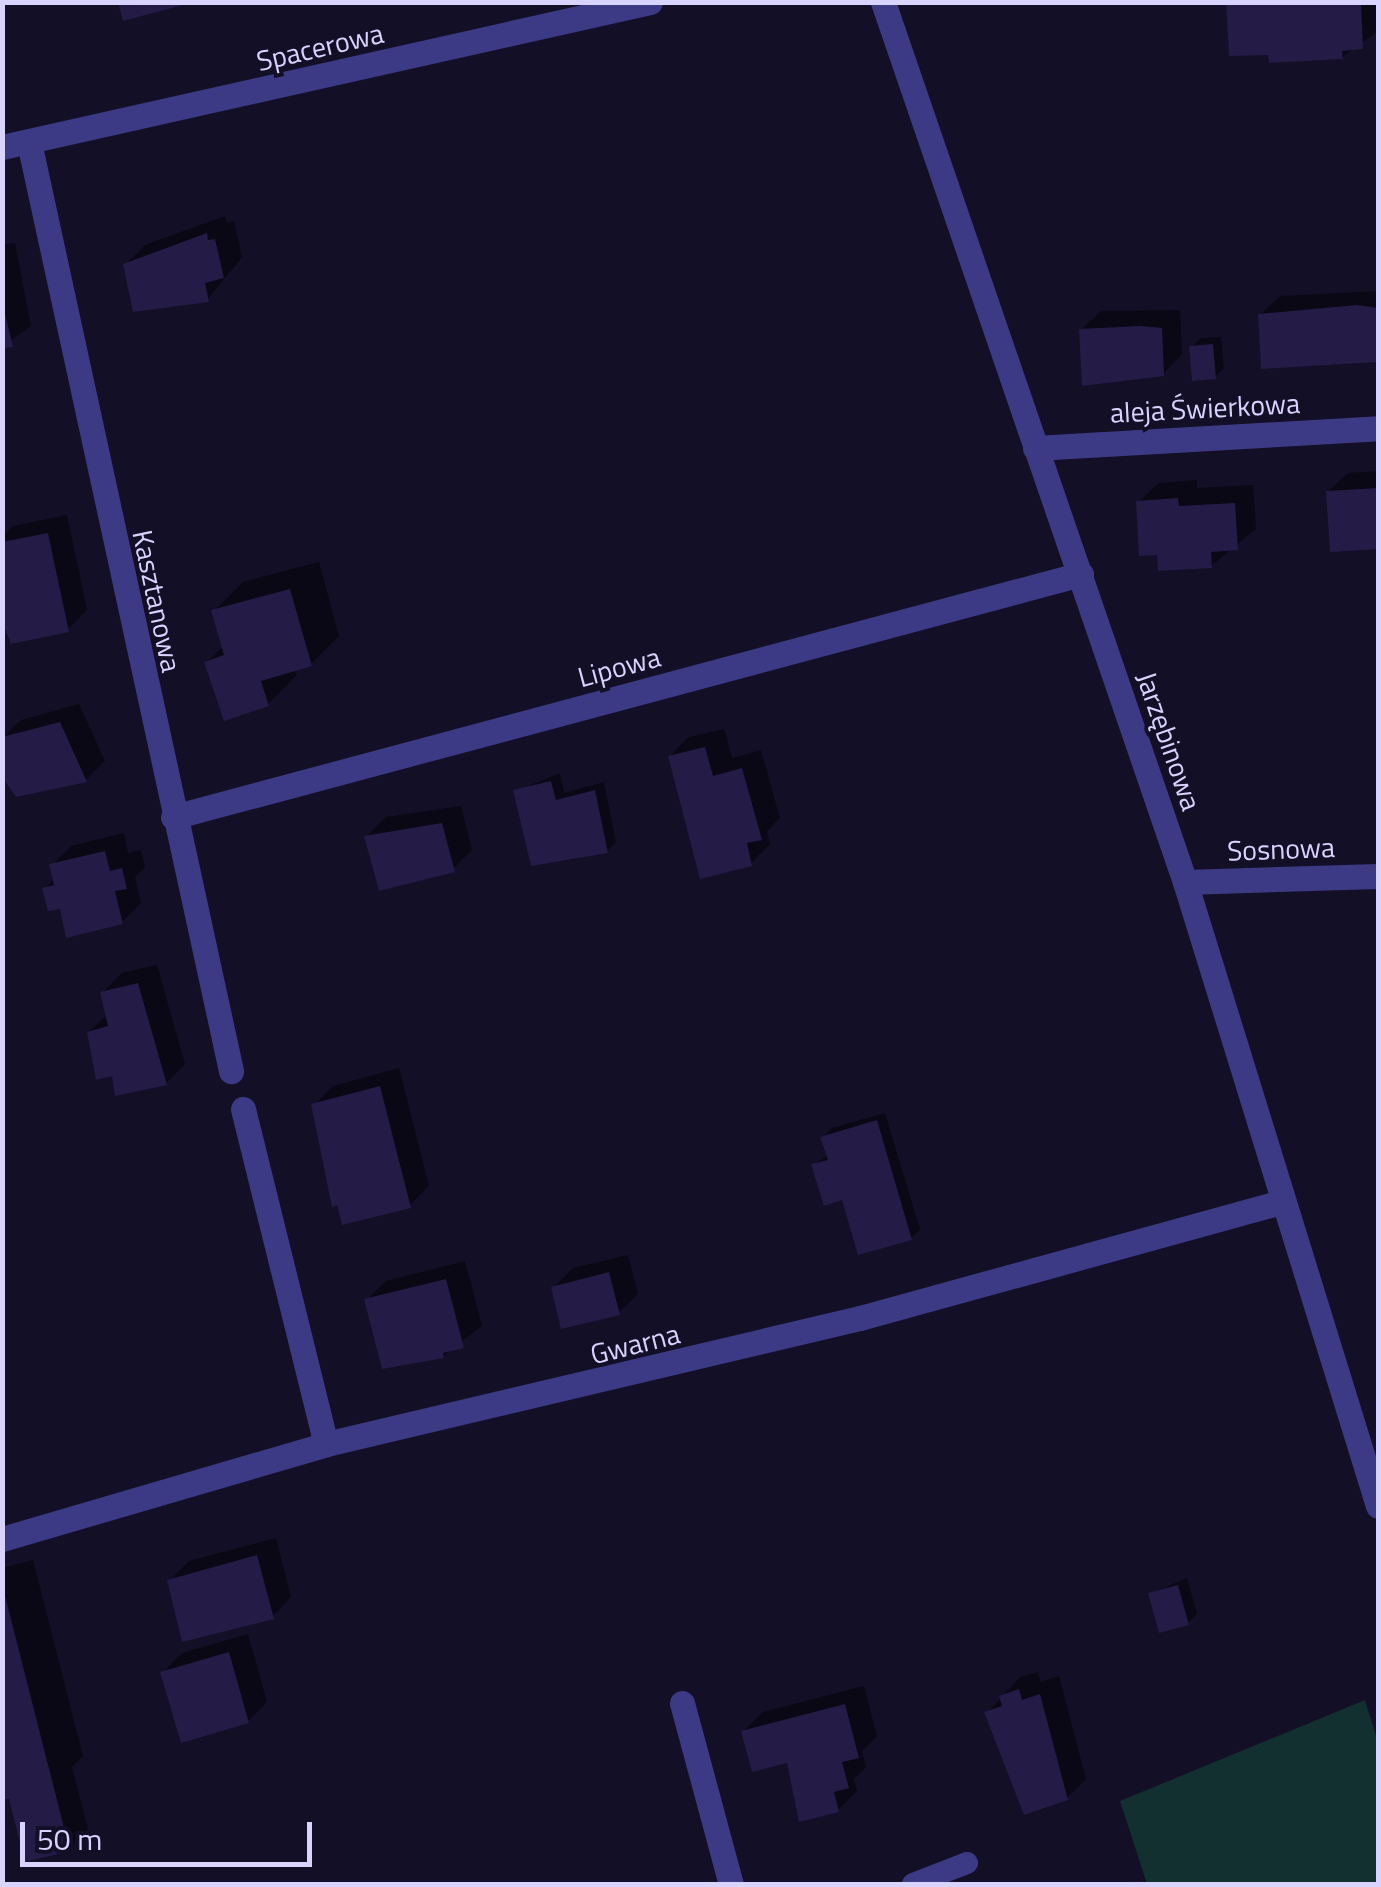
<!DOCTYPE html>
<html>
<head>
<meta charset="utf-8">
<style>
	body { margin:0 }
	#map { position:relative; width:1381px; height:1887px; overflow:hidden; background:#130f26; font-family:"Titillium Web",sans-serif }
	div>[style] { position:absolute }
	.green>* { inset:0; background:#12302f }
	.shadow>* { inset:0; background:#0007 }
	.building>* { inset:0; background:#241b47 }
	.service>* { height:22px; margin:-11px; padding:0 11px; transform-origin:11px; border-radius:11px; background:#3d3a85 }
	.minor>* { height:25px; margin:-12.5px; padding:0 12.5px; transform-origin:12.5px; border-radius:12.5px; background:#3d3a85 }
	span { translate:-50% -50%; white-space:nowrap; text-align:center; line-height:1.15; -webkit-text-stroke:8px #130f26; paint-order:stroke }
	.street-label { font-size:28px; color:#d9d4ff }
	.frame { position:absolute; inset:0; border:5px solid #d9d4ff; pointer-events:none }
	.scale { position:absolute; left:20px; top:1822px; width:292px; height:45px; box-sizing:border-box; border:5px solid #d9d4ff; border-top:0; padding-left:12px; font-size:30px; line-height:35px; white-space:nowrap; color:#d9d4ff; -webkit-text-stroke:8px #130f26; paint-order:stroke }
</style>
</head>
<body>
<div id="map">
	<div class="green">
		<div style="clip-path:polygon(1365px 1700px,1378px 1742px,1378px 1884px,1147px 1884px,1120px 1801px)"></div>
	</div>
	<div class="shadow">
		<div style="clip-path:polygon(1229px 2px,1378px 2px,1378px 31px,1342px 57px,1270px 52px)"></div>
		<div style="clip-path:polygon(225px 216px,227px 223px,234px 221px,242px 257px,208px 299px,125px 265px,145px 245px)"></div>
		<div style="clip-path:polygon(15px 243px,31px 326px,2px 347px,2px 245px)"></div>
		<div style="clip-path:polygon(1378px 291px,1378px 360px,1263px 366px,1260px 315px,1280px 296px)"></div>
		<div style="clip-path:polygon(1180px 310px,1182px 354px,1163px 374px,1081px 330px,1101px 311px)"></div>
		<div style="clip-path:polygon(1221px 337px,1224px 368px,1215px 377px,1192px 347px,1201px 338px)"></div>
		<div style="clip-path:polygon(1378px 471px,1378px 547px,1332px 549px,1328px 492px,1348px 473px)"></div>
		<div style="clip-path:polygon(1197px 480px,1197px 488px,1253px 485px,1256px 529px,1211px 566px,1139px 502px,1158px 483px)"></div>
		<div style="clip-path:polygon(67px 515px,87px 610px,68px 629px,2px 619px,2px 537px,13px 526px)"></div>
		<div style="clip-path:polygon(319px 562px,339px 636px,311px 664px,294px 669px,297px 675px,268px 704px,207px 662px,224px 646px,214px 611px,243px 582px)"></div>
		<div style="clip-path:polygon(79px 704px,105px 761px,86px 780px,2px 738px,21px 720px)"></div>
		<div style="clip-path:polygon(724px 729px,732px 758px,761px 750px,780px 818px,767px 831px,770px 844px,751px 863px,670px 756px,689px 737px)"></div>
		<div style="clip-path:polygon(560px 773px,564px 793px,604px 782px,616px 842px,607px 851px,570px 860px,516px 791px)"></div>
		<div style="clip-path:polygon(461px 806px,472px 850px,453px 869px,366px 837px,386px 817px)"></div>
		<div style="clip-path:polygon(124px 833px,128px 853px,141px 850px,145px 867px,135px 877px,141px 903px,122px 922px,61px 906px,44px 889px,55px 878px,52px 865px,71px 846px)"></div>
		<div style="clip-path:polygon(157px 965px,185px 1064px,166px 1083px,114px 1073px,89px 1032px,108px 1014px,103px 992px,122px 973px)"></div>
		<div style="clip-path:polygon(399px 1068px,429px 1186px,410px 1205px,344px 1222px,329px 1185px,314px 1105px,333px 1086px)"></div>
		<div style="clip-path:polygon(885px 1113px,920px 1229px,911px 1238px,843px 1197px,814px 1165px,829px 1154px,823px 1137px,832px 1128px)"></div>
		<div style="clip-path:polygon(628px 1255px,638px 1294px,618px 1313px,554px 1287px,573px 1268px)"></div>
		<div style="clip-path:polygon(465px 1261px,482px 1326px,443px 1356px,367px 1300px,386px 1281px)"></div>
		<div style="clip-path:polygon(276px 1538px,291px 1597px,272px 1617px,170px 1580px,189px 1561px)"></div>
		<div style="clip-path:polygon(33px 1560px,83px 1756px,72px 1767px,88px 1829px,69px 1848px,11px 1796px,2px 1798px,2px 1568px)"></div>
		<div style="clip-path:polygon(1187px 1578px,1197px 1614px,1188px 1623px,1150px 1594px)"></div>
		<div style="clip-path:polygon(248px 1634px,267px 1702px,248px 1721px,163px 1672px,182px 1653px)"></div>
		<div style="clip-path:polygon(1038px 1672px,1041px 1682px,1059px 1676px,1086px 1779px,1067px 1798px,987px 1713px,1020px 1677px)"></div>
		<div style="clip-path:polygon(864px 1686px,877px 1736px,862px 1751px,866px 1767px,854px 1779px,857px 1791px,838px 1810px,789px 1760px,744px 1731px,763px 1712px)"></div>
	</div>
	<div class="building">
		<div style="clip-path:polygon(118px 2px,187px 2px,187px 4px,123px 21px)"></div>
		<div style="clip-path:polygon(1226px 2px,1361px 2px,1363px 49px,1342px 51px,1343px 59px,1269px 63px,1268px 55px,1229px 56px)"></div>
		<div style="clip-path:polygon(207px 233px,208px 240px,215px 239px,224px 278px,205px 283px,209px 302px,133px 312px,123px 264px)"></div>
		<div style="clip-path:polygon(2px 301px,13px 347px,2px 349px)"></div>
		<div style="clip-path:polygon(1357px 305px,1378px 308px,1378px 362px,1261px 369px,1258px 314px)"></div>
		<div style="clip-path:polygon(1140px 326px,1162px 328px,1164px 376px,1082px 386px,1079px 329px)"></div>
		<div style="clip-path:polygon(1213px 344px,1216px 379px,1192px 381px,1189px 346px)"></div>
		<div style="clip-path:polygon(1378px 488px,1378px 549px,1330px 552px,1326px 491px)"></div>
		<div style="clip-path:polygon(1178px 498px,1179px 506px,1235px 503px,1238px 550px,1211px 552px,1212px 568px,1158px 571px,1157px 555px,1139px 556px,1136px 501px)"></div>
		<div style="clip-path:polygon(48px 533px,69px 632px,11px 644px,2px 621px,2px 542px)"></div>
		<div style="clip-path:polygon(290px 589px,312px 666px,261px 681px,269px 706px,224px 721px,204px 662px,224px 655px,211px 610px)"></div>
		<div style="clip-path:polygon(60px 722px,87px 782px,16px 797px,2px 777px,2px 737px)"></div>
		<div style="clip-path:polygon(705px 747px,713px 776px,742px 768px,762px 840px,747px 843px,752px 866px,700px 879px,668px 756px)"></div>
		<div style="clip-path:polygon(551px 781px,556px 800px,595px 790px,608px 853px,531px 866px,513px 790px)"></div>
		<div style="clip-path:polygon(442px 823px,455px 872px,379px 891px,364px 836px)"></div>
		<div style="clip-path:polygon(105px 851px,110px 871px,122px 868px,127px 889px,115px 891px,123px 924px,66px 938px,60px 909px,48px 911px,42px 888px,54px 885px,49px 864px)"></div>
		<div style="clip-path:polygon(138px 983px,167px 1085px,115px 1096px,112px 1076px,96px 1080px,87px 1032px,108px 1026px,100px 992px)"></div>
		<div style="clip-path:polygon(380px 1086px,411px 1208px,342px 1225px,337px 1205px,332px 1207px,311px 1104px)"></div>
		<div style="clip-path:polygon(877px 1120px,912px 1240px,858px 1255px,842px 1200px,824px 1206px,811px 1164px,828px 1160px,820px 1137px)"></div>
		<div style="clip-path:polygon(609px 1272px,620px 1315px,561px 1329px,551px 1287px)"></div>
		<div style="clip-path:polygon(446px 1279px,464px 1348px,443px 1353px,444px 1358px,382px 1369px,364px 1299px)"></div>
		<div style="clip-path:polygon(257px 1555px,274px 1619px,182px 1642px,167px 1580px)"></div>
		<div style="clip-path:polygon(2px 1584px,70px 1851px,25px 1862px,9px 1799px,2px 1800px)"></div>
		<div style="clip-path:polygon(1178px 1585px,1189px 1625px,1159px 1633px,1148px 1593px)"></div>
		<div style="clip-path:polygon(229px 1652px,249px 1723px,181px 1743px,160px 1672px)"></div>
		<div style="clip-path:polygon(1019px 1689px,1022px 1700px,1040px 1694px,1068px 1800px,1024px 1815px,984px 1712px,1002px 1706px,999px 1696px)"></div>
		<div style="clip-path:polygon(845px 1704px,859px 1758px,842px 1762px,849px 1788px,834px 1792px,839px 1812px,799px 1822px,787px 1763px,752px 1772px,741px 1731px)"></div>
	</div>
	<div class="service">
		<div style="left:913px;top:1884px;width:58px;rotate:-21.3deg"></div>
	</div>
	<div class="minor">
		<div style="left:883px;top:2px;width:930px;rotate:71.06deg"></div>
		<div style="left:1185px;top:882px;width:653px;rotate:72.81deg"></div>
		<div style="left:29px;top:142px;width:951px;rotate:77.73deg"></div>
		<div style="left:2px;top:147px;width:664px;rotate:-12.61deg"></div>
		<div style="left:1035px;top:448px;width:344px;rotate:-3.3deg"></div>
		<div style="left:173px;top:817px;width:940px;rotate:-14.98deg"></div>
		<div style="left:1185px;top:882px;width:193px;rotate:-1.8deg"></div>
		<div style="left:243px;top:1109px;width:345px;rotate:76.1deg"></div>
		<div style="left:2px;top:1539px;width:338px;rotate:-16.3deg"></div>
		<div style="left:326px;top:1444px;width:549px;rotate:-13.28deg"></div>
		<div style="left:860px;top:1318px;width:436px;rotate:-15.4deg"></div>
		<div style="left:682px;top:1703px;width:188px;rotate:74.9deg"></div>
	</div>
	<div class="street-label">
		<span style="left:320px;top:47px;rotate:-13deg">Spacerowa</span>
		<span style="left:1205px;top:408px;rotate:-3deg">aleja Świerkowa</span>
		<span style="left:157px;top:601px;rotate:78deg">Kasztanowa</span>
		<span style="left:619px;top:667px;rotate:-15deg">Lipowa</span>
		<span style="left:1169px;top:741px;rotate:71deg">Jarzębinowa</span>
		<span style="left:1281px;top:849px;rotate:-2deg">Sosnowa</span>
		<span style="left:635px;top:1344px;rotate:-14deg">Gwarna</span>
	</div>
	<div class="frame"></div>
	<div class="scale">50 m</div>
</div>
</body>
</html>
